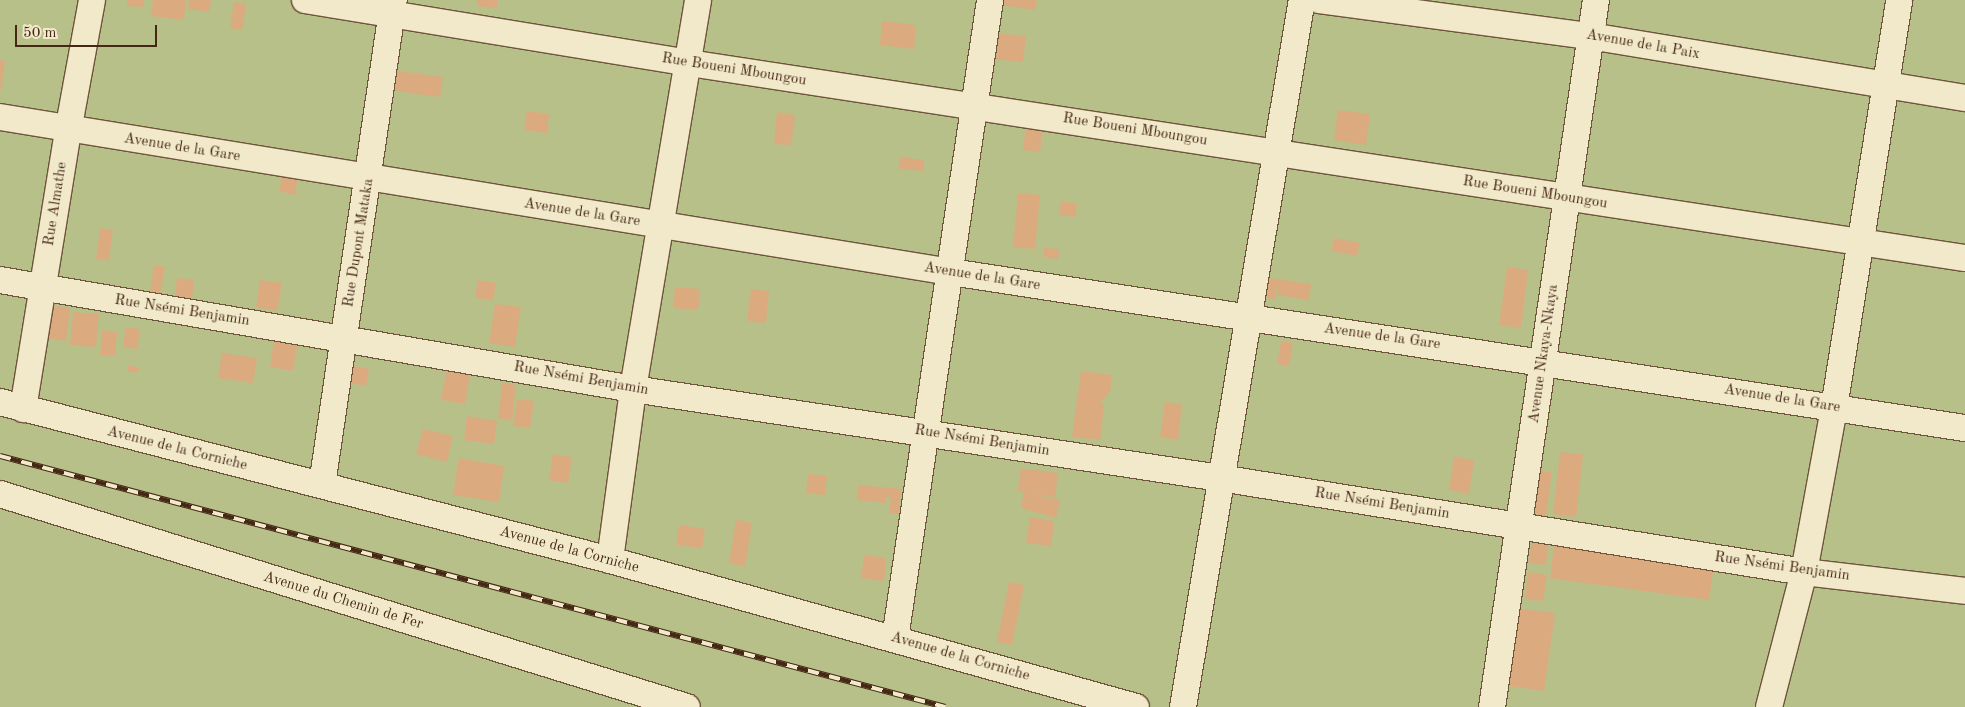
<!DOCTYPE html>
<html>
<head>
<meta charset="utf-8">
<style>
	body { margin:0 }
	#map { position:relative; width:1965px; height:707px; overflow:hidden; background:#eaddae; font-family:"Old Standard TT",serif }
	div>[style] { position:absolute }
	.green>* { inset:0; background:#b8c08a }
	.building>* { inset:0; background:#dbaa7e }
	.roads { filter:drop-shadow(1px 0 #6e543b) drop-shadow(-1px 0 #6e543b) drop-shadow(0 1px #6e543b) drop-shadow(0 -1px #6e543b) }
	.minor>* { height:26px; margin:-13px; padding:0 13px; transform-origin:13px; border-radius:13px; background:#f1e9ca }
	.rail>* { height:5.5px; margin-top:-2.75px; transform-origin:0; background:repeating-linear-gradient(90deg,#f1e9ca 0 11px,#452715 0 22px); box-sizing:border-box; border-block:1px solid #452715 }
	span { translate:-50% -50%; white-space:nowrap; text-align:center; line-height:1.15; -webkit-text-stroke:4px #f1e9ca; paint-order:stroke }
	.street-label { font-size:15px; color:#452715 }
	.scale { position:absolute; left:15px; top:25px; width:142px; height:22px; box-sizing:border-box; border:2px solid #452715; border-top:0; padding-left:6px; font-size:15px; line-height:18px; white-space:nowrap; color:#452715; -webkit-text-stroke:4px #f1e9ca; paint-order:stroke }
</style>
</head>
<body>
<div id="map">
	<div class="green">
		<div style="clip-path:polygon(0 0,1965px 0,1965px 707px,0 707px)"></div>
	</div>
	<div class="building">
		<div style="clip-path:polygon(127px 0,144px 0,143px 7px,127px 6px)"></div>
		<div style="clip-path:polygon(153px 0,186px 0,184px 20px,151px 16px)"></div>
		<div style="clip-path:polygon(189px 0,211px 0,209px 12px,188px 9px)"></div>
		<div style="clip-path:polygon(477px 0,498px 0,497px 8px,477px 6px)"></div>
		<div style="clip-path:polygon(1001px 0,1037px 0,1035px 10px,1000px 5px)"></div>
		<div style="clip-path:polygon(234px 2px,246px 4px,242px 30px,230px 28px)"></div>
		<div style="clip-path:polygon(882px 21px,916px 25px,914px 49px,880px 45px)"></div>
		<div style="clip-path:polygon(996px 33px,1026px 36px,1023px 62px,993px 59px)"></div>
		<div style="clip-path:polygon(0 60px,5px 61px,1px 91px,0 91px)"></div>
		<div style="clip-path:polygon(390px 70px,443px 77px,440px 97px,388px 90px)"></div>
		<div style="clip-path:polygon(1338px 110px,1370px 114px,1366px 145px,1334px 140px)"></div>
		<div style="clip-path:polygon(527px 111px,549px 114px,547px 133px,524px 130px)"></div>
		<div style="clip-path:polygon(777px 112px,795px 115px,791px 145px,774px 144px)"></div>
		<div style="clip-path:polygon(1027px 119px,1044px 121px,1040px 152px,1023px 150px)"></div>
		<div style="clip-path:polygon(900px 157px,924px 160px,923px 171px,899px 169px)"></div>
		<div style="clip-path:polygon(283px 174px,298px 178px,295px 195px,279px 191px)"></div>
		<div style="clip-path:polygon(1018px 193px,1040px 195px,1035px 249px,1013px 247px)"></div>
		<div style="clip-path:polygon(1061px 201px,1077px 204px,1075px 217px,1059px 215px)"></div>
		<div style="clip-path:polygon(100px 228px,113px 230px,109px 260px,96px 259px)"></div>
		<div style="clip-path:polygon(1334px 238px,1360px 243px,1357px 256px,1331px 251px)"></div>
		<div style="clip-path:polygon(1044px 248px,1059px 249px,1058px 259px,1044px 257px)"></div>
		<div style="clip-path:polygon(154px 265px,165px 267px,160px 294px,150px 292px)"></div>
		<div style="clip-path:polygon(1507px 267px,1528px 270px,1521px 328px,1499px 325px)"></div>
		<div style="clip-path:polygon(1262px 277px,1311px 284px,1309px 300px,1277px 295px,1277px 284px,1275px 299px,1259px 297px)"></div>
		<div style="clip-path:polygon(177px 278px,194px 280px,192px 299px,175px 296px)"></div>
		<div style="clip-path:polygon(260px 280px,282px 283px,277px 311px,256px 307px)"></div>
		<div style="clip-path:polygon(478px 280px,496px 283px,493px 300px,475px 298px)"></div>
		<div style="clip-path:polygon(675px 287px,700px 289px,698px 310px,673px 308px)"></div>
		<div style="clip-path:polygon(751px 289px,769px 291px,766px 323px,747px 321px)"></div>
		<div style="clip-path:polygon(495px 304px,521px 307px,515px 347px,489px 343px)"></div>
		<div style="clip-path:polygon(44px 305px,70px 308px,66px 341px,40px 338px)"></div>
		<div style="clip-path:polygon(73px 312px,99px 314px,96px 347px,70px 345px)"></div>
		<div style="clip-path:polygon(126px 327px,140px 329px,137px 349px,123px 347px)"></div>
		<div style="clip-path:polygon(102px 330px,117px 332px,115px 356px,100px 355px)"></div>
		<div style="clip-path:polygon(274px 338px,298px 341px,293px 371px,270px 367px)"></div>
		<div style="clip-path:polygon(1281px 341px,1293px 343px,1289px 366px,1277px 364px)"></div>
		<div style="clip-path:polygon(222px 353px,257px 358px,253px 383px,218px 378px)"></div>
		<div style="clip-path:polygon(448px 363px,471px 367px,465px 404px,441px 400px)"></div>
		<div style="clip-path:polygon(128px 365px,139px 368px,138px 373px,127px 371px)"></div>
		<div style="clip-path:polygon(349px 365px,369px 369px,366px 386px,346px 382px)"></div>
		<div style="clip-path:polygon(1081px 371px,1112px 375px,1110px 392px,1101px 402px,1104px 407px,1100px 440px,1072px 437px)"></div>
		<div style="clip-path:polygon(502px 383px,516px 385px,512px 420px,498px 418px)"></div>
		<div style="clip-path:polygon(517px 399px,534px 401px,530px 428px,513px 426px)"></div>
		<div style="clip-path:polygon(1165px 402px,1182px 404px,1178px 440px,1160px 437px)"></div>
		<div style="clip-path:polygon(467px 416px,497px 421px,494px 444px,464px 440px)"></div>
		<div style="clip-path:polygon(423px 429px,453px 436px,447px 462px,416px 454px)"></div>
		<div style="clip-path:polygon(1560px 452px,1583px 454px,1576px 517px,1553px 514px)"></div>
		<div style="clip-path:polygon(553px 454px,572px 457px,568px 483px,549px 480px)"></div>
		<div style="clip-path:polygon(1454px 457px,1474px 460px,1469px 494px,1449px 490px)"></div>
		<div style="clip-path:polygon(459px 458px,504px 466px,499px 502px,453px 495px)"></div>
		<div style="clip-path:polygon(1021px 468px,1058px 473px,1055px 497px,1030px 494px,1060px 500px,1056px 518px,1021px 508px,1024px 492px,1018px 491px)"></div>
		<div style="clip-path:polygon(1538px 470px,1552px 472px,1546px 516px,1532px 514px)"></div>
		<div style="clip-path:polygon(808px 474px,827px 476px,825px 495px,806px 493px)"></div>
		<div style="clip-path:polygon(858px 485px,901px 489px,899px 514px,889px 513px,891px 498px,885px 498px,885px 503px,857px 500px)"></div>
		<div style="clip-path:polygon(1030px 517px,1054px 521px,1051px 546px,1026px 543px)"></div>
		<div style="clip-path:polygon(736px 520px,752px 523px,745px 566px,729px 563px)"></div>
		<div style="clip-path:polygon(679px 525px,705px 529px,702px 548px,676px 545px)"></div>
		<div style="clip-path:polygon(1532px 539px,1549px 541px,1546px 565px,1529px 563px)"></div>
		<div style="clip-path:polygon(1554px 545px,1714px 566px,1709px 600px,1550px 578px)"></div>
		<div style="clip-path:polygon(864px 555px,886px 558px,884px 581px,861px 578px)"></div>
		<div style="clip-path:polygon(1528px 572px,1547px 575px,1543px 601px,1525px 599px)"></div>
		<div style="clip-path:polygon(1009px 582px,1024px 585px,1012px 645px,997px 642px)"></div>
		<div style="clip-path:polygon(1520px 609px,1555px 613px,1544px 691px,1509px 686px)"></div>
	</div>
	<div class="roads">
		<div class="minor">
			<div style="left:305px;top:0;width:389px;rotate:9.3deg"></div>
			<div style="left:689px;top:63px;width:1291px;rotate:8.69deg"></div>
			<div style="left:1319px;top:0;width:273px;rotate:7.6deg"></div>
			<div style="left:1590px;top:36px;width:380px;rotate:9.4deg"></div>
			<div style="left:0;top:117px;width:964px;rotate:9.26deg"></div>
			<div style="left:951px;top:272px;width:1026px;rotate:8.75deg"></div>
			<div style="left:0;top:280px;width:642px;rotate:9.77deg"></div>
			<div style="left:633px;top:389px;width:594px;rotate:8.62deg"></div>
			<div style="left:1220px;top:478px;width:592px;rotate:9.14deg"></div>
			<div style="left:1804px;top:572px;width:162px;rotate:6.7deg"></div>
			<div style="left:0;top:402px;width:630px;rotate:14.52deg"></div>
			<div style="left:610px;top:560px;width:546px;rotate:15.61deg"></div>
			<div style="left:23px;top:409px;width:282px;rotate:-80.8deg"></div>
			<div style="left:68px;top:131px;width:133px;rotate:-79.6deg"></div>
			<div style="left:322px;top:485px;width:490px;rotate:-81.6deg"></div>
			<div style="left:0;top:494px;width:719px;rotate:17.23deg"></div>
			<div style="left:610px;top:560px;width:173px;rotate:-82.3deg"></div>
			<div style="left:633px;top:389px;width:394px;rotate:-80.5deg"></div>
			<div style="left:895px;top:639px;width:646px;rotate:-81.54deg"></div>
			<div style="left:1183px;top:707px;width:717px;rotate:-80.45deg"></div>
			<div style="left:1492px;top:707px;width:715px;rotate:-81.63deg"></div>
			<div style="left:1769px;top:707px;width:139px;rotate:-75.5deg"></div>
			<div style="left:1804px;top:572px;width:167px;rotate:-79.6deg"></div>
			<div style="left:1834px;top:408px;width:413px;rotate:-80.9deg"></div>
		</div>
	</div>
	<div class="rail">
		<div style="left:0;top:456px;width:978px;rotate:14.87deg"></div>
	</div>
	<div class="street-label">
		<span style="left:1643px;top:45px;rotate:10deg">Avenue de la Paix</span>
		<span style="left:734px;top:70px;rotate:9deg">Rue Boueni Mboungou</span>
		<span style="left:1135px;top:130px;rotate:9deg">Rue Boueni Mboungou</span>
		<span style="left:182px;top:148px;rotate:9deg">Avenue de la Gare</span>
		<span style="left:1535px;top:193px;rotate:9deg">Rue Boueni Mboungou</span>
		<span style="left:56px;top:204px;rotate:-81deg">Rue Almathe</span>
		<span style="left:582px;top:213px;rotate:9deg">Avenue de la Gare</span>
		<span style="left:359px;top:243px;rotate:-81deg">Rue Dupont Mataka</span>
		<span style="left:982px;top:277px;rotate:9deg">Avenue de la Gare</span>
		<span style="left:182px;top:311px;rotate:9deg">Rue Nsémi Benjamin</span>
		<span style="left:1382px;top:337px;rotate:8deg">Avenue de la Gare</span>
		<span style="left:1544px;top:354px;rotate:-82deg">Avenue Nkaya-Nkaya</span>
		<span style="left:581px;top:379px;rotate:10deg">Rue Nsémi Benjamin</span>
		<span style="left:1782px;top:399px;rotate:9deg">Avenue de la Gare</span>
		<span style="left:982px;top:441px;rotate:9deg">Rue Nsémi Benjamin</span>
		<span style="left:177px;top:449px;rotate:14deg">Avenue de la Corniche</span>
		<span style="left:1382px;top:504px;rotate:9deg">Rue Nsémi Benjamin</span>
		<span style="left:569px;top:550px;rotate:15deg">Avenue de la Corniche</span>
		<span style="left:1782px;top:567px;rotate:8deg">Rue Nsémi Benjamin</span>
		<span style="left:343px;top:601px;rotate:17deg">Avenue du Chemin de Fer</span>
		<span style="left:960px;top:657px;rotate:16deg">Avenue de la Corniche</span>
	</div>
	<div class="scale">50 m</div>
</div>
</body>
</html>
